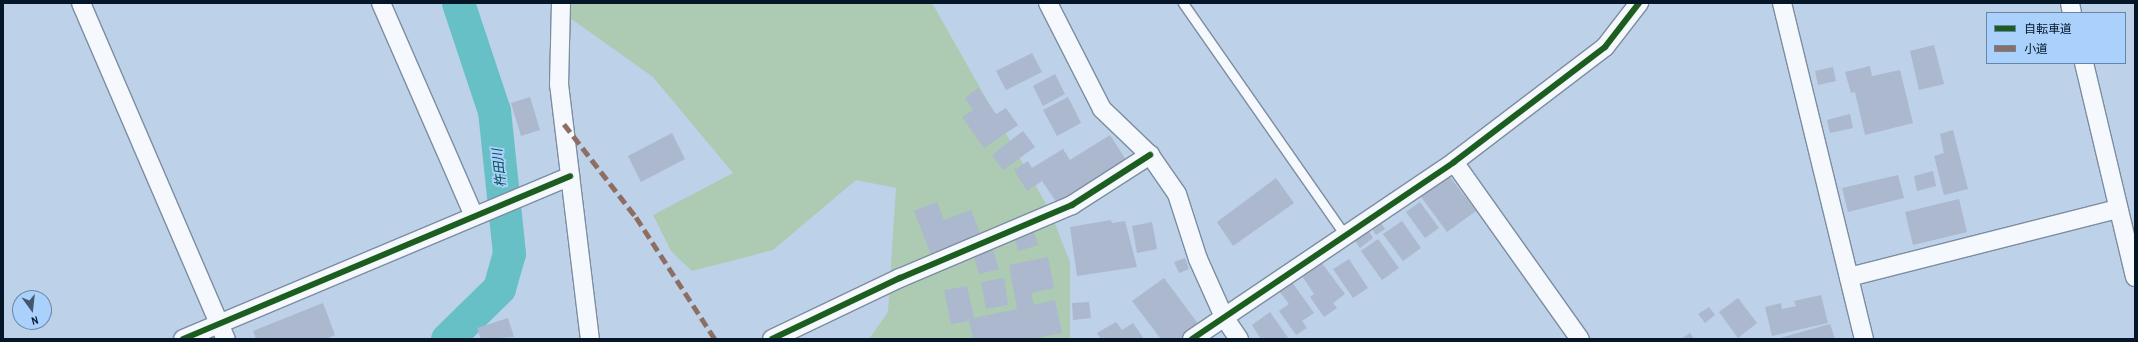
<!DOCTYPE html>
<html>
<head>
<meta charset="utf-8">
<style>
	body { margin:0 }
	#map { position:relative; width:2138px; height:342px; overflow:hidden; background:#bdd1e9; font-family:"Archivo Narrow","Noto Sans JP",sans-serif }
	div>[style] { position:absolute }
	.green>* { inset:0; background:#adcab3 }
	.river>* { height:33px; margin:-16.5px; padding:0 16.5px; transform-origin:16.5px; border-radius:16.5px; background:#66c0c6 }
	.building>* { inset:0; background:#abb8ce }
	.roads { filter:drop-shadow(1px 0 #7c8da1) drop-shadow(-1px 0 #7c8da1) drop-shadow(0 1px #7c8da1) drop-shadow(0 -1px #7c8da1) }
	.service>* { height:9px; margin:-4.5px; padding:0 4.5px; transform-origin:4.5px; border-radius:4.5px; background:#f5f8fc }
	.minor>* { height:18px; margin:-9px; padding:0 9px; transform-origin:9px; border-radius:9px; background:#f5f8fc }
	.quiet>* { height:5px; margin-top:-2.5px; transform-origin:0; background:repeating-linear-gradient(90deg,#8d6e63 0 10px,transparent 0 15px) }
	.cycleway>* { height:6px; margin:-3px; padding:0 3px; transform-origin:3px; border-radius:3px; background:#1b5e20 }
	span { translate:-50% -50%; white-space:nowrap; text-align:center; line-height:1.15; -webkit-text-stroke:3.5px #aad0fc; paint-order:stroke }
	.water-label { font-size:13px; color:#044f4d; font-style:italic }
	.frame { position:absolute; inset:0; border:4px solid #051629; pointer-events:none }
	.legend { position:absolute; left:1986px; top:12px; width:140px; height:52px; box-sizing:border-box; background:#aad0fc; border:1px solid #6886a8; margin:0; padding:5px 7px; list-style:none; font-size:12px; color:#051629 }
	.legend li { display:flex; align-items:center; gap:8px; height:20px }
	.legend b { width:20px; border:1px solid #6886a8 }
	.north { position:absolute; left:12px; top:290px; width:40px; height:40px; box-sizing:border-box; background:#aad0fc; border:1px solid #6886a8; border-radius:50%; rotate:165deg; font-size:11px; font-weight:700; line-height:16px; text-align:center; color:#051629 }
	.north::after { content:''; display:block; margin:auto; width:14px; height:18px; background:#45576c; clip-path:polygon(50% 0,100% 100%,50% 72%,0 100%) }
</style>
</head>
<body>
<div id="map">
	<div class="green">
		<div style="clip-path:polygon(549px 3px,932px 3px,1050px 211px,1070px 262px,1070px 339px,869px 339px,888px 312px,896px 188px,856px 180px,773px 250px,692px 271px,671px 251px,653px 215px,733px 173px,653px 77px)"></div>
	</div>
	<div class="river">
		<div style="left:447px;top:339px;width:73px;rotate:-44.4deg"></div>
		<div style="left:499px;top:288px;width:36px;rotate:-74deg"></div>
		<div style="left:509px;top:253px;width:143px;rotate:-96deg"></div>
		<div style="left:494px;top:111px;width:114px;rotate:-108.4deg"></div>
	</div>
	<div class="building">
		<div style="clip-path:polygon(1934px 45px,1944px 84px,1919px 90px,1910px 51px)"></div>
		<div style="clip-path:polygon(1032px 53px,1042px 72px,1006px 90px,996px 71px)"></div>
		<div style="clip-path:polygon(1870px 66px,1872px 76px,1900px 70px,1913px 123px,1865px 135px,1855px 92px,1851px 93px,1845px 72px)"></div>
		<div style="clip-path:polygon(1833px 67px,1836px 81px,1818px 85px,1815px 71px)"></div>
		<div style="clip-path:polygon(1055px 74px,1065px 94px,1043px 106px,1033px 86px)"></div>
		<div style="clip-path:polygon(978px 88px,996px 114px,1006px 108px,1018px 125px,984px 148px,962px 117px,973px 110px,965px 98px)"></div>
		<div style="clip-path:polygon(530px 97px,540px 130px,521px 136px,511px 103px)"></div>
		<div style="clip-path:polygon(1068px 97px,1081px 123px,1057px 136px,1043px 110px)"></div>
		<div style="clip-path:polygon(1850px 114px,1853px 128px,1830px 133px,1827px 120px)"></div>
		<div style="clip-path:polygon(1953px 130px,1968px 189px,1944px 195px,1934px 156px,1944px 153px,1940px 134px)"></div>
		<div style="clip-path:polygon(1023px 131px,1035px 147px,1003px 170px,992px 155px)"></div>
		<div style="clip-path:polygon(672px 133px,685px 159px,641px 182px,628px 156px)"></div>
		<div style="clip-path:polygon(1110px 135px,1126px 160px,1057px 203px,1042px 181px,1027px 191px,1014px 170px,1028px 161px,1032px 168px,1063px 149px,1070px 160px)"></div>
		<div style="clip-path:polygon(1933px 171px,1936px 186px,1917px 191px,1914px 176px)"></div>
		<div style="clip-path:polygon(1447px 173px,1476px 211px,1447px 232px,1419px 194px)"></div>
		<div style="clip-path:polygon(1898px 175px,1904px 198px,1848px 212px,1842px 188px)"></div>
		<div style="clip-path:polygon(1276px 178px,1294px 203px,1233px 246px,1217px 222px)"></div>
		<div style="clip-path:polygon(1959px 199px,1967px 232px,1913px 245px,1905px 212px)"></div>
		<div style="clip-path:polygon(937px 202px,944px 220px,971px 210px,981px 236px,931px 255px,914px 211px)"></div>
		<div style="clip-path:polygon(1420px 202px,1439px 228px,1425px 238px,1406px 212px)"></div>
		<div style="clip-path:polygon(1111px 220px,1112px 223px,1125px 221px,1137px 267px,1077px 276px,1070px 227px)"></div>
		<div style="clip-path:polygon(1379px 220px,1385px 229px,1376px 235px,1371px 227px)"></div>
		<div style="clip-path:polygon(1402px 221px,1421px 248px,1403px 261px,1383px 234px)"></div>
		<div style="clip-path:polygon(1152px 222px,1157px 249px,1137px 253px,1132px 226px)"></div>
		<div style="clip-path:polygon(1367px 228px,1373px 238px,1360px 248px,1353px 238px)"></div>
		<div style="clip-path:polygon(1033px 229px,1038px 245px,1018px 251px,1014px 234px)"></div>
		<div style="clip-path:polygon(1378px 239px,1399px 268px,1382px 280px,1361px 251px)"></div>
		<div style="clip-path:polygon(992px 247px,999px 269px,979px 274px,973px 253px)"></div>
		<div style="clip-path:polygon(1048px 257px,1054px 288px,1031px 293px,1034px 305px,1055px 300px,1062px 333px,1031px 339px,973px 339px,969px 321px,951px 324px,944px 290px,967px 286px,974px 318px,1017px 309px,1009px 265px)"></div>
		<div style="clip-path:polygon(1185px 258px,1189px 269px,1179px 273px,1174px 262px)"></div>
		<div style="clip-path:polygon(1349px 259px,1368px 288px,1353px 298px,1333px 269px)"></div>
		<div style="clip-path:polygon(1321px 262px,1345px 294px,1333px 303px,1337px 308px,1324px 317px,1310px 297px,1314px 294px,1302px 276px)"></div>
		<div style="clip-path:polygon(1004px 278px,1008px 305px,986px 309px,981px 282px)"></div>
		<div style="clip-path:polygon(1164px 278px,1199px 325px,1181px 339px,1161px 339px,1132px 301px)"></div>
		<div style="clip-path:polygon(1292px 282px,1314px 313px,1302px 321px,1307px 328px,1296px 335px,1279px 311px,1289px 304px,1279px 291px)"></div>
		<div style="clip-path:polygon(1821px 295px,1828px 323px,1772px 336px,1765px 307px,1781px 303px,1782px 309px,1796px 306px,1794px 301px)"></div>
		<div style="clip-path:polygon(1738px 298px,1757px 323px,1738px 338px,1719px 312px)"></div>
		<div style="clip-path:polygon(1089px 302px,1091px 318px,1073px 320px,1072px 303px)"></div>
		<div style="clip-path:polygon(323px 303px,335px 335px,326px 339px,256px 339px,253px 331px)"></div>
		<div style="clip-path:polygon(1709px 307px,1715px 315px,1705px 323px,1698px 314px)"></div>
		<div style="clip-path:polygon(1270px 312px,1289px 339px,1261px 339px,1252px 325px)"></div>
		<div style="clip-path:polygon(508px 318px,514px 337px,481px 339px,477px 328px)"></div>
		<div style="clip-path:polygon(1116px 322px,1122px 330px,1133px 323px,1144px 339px,1101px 339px,1097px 333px)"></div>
		<div style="clip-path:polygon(1830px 324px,1835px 339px,1776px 339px)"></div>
		<div style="clip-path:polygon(1690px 333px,1694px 339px,1681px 339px)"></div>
	</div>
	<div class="roads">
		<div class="service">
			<div style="left:1183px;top:3px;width:283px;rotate:55.1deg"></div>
		</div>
		<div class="minor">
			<div style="left:81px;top:3px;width:366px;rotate:66.7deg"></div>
			<div style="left:381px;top:3px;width:232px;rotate:66.4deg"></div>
			<div style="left:561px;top:3px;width:81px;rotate:91.4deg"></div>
			<div style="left:559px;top:84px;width:257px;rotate:83.1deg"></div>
			<div style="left:1048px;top:3px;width:119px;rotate:63deg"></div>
			<div style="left:1102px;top:109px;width:66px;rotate:43.8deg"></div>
			<div style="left:1150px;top:155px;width:47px;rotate:55.3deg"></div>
			<div style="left:1177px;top:194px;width:68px;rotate:72.1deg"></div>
			<div style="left:1198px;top:259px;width:64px;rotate:65.9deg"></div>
			<div style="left:1224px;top:317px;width:27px;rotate:56deg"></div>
			<div style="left:1782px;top:3px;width:346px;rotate:76.3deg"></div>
			<div style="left:2070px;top:3px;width:10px;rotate:79deg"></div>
			<div style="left:2084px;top:63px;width:220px;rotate:76.6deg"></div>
			<div style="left:1454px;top:162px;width:217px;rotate:54.6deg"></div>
			<div style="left:1849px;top:277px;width:277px;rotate:-14.2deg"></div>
			<div style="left:183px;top:339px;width:420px;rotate:-22.8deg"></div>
			<div style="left:772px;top:339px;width:142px;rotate:-25.5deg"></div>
			<div style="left:900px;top:278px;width:187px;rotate:-23deg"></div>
			<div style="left:1072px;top:205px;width:93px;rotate:-32.7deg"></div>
			<div style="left:1192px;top:339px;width:316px;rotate:-34deg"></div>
			<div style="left:1454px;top:162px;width:190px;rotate:-37.3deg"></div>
			<div style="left:1605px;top:47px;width:56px;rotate:-52.3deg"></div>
		</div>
	</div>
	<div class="quiet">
		<div style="left:564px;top:124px;width:118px;rotate:52.3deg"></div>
		<div style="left:636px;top:217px;width:145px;rotate:57.1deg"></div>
	</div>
	<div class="cycleway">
		<div style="left:183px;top:339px;width:420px;rotate:-22.8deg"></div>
		<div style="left:772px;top:339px;width:142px;rotate:-25.5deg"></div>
		<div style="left:900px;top:278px;width:187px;rotate:-23deg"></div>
		<div style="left:1072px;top:205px;width:93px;rotate:-32.7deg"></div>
		<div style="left:1192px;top:339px;width:316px;rotate:-34deg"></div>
		<div style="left:1454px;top:162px;width:190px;rotate:-37.3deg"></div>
		<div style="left:1605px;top:47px;width:56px;rotate:-52.3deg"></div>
	</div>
	<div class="water-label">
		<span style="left:500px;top:168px;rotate:-96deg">杵田川</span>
	</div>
	<div class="frame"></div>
	<ul class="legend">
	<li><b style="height:5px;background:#1b5e20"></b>自転車道</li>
	<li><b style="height:5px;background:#8d6e63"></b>小道</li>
	</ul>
	<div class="north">N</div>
</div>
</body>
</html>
